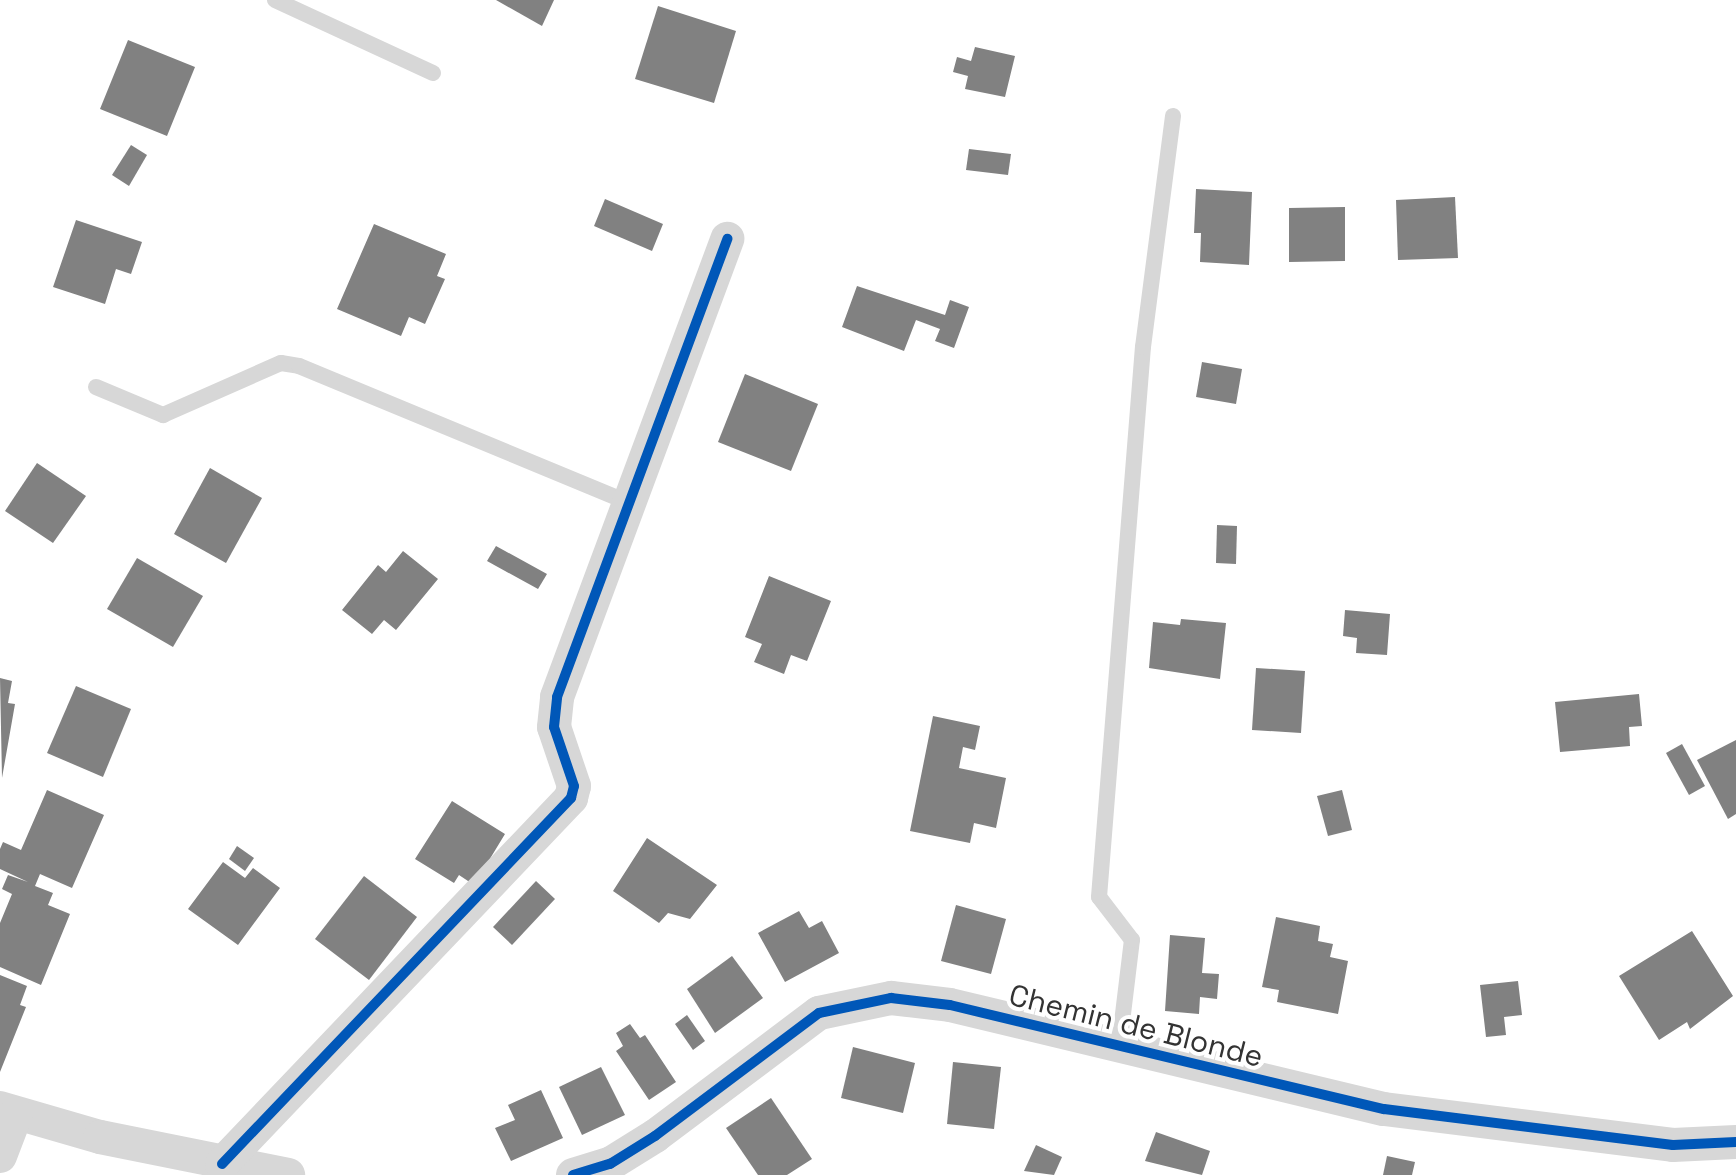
<!DOCTYPE html>
<html>
<head>
<meta charset="utf-8">
<style>
	body { margin:0 }
	#map { position:relative; width:1736px; height:1175px; overflow:hidden; background:#fff; font-family:"Space Grotesk",sans-serif }
	div>[style] { position:absolute }
	.building>* { inset:0; background:#818181 }
	.service>* { height:16px; margin:-8px; padding:0 8px; transform-origin:8px; border-radius:8px; background:#d7d7d7 }
	.minor>* { height:34px; margin:-17px; padding:0 17px; transform-origin:17px; border-radius:17px; background:#d7d7d7 }
	.cycleway>* { height:10px; margin:-5px; padding:0 5px; transform-origin:5px; border-radius:5px; background:#0057b8 }
	span { translate:-50% -50%; white-space:nowrap; text-align:center; line-height:1.15; -webkit-text-stroke:8px #fff; paint-order:stroke }
	.street-label { font-size:30px; color:#333 }
</style>
</head>
<body>
<div id="map">
	<div class="building">
		<div style="clip-path:polygon(496px 0,554px 0,542px 26px)"></div>
		<div style="clip-path:polygon(658px 6px,736px 31px,714px 103px,635px 79px)"></div>
		<div style="clip-path:polygon(128px 40px,195px 67px,167px 136px,100px 109px)"></div>
		<div style="clip-path:polygon(975px 47px,1015px 56px,1005px 97px,965px 89px,968px 76px,953px 72px,957px 57px,971px 61px)"></div>
		<div style="clip-path:polygon(131px 145px,147px 155px,129px 186px,112px 175px)"></div>
		<div style="clip-path:polygon(969px 149px,1011px 154px,1008px 175px,966px 170px)"></div>
		<div style="clip-path:polygon(1196px 189px,1252px 192px,1249px 265px,1200px 262px,1201px 233px,1194px 233px)"></div>
		<div style="clip-path:polygon(1455px 197px,1458px 258px,1398px 260px,1396px 200px)"></div>
		<div style="clip-path:polygon(605px 199px,663px 224px,652px 251px,594px 226px)"></div>
		<div style="clip-path:polygon(1345px 207px,1345px 261px,1289px 262px,1289px 208px)"></div>
		<div style="clip-path:polygon(76px 220px,142px 242px,131px 274px,116px 269px,105px 304px,53px 287px)"></div>
		<div style="clip-path:polygon(374px 224px,446px 254px,437px 276px,445px 279px,425px 324px,409px 317px,401px 336px,337px 309px)"></div>
		<div style="clip-path:polygon(857px 286px,945px 315px,950px 300px,969px 307px,954px 348px,935px 341px,940px 329px,916px 320px,904px 351px,842px 327px)"></div>
		<div style="clip-path:polygon(1202px 362px,1242px 369px,1236px 404px,1196px 397px)"></div>
		<div style="clip-path:polygon(745px 374px,818px 404px,791px 471px,718px 442px)"></div>
		<div style="clip-path:polygon(37px 463px,86px 496px,53px 543px,5px 511px)"></div>
		<div style="clip-path:polygon(210px 468px,262px 498px,226px 563px,174px 534px)"></div>
		<div style="clip-path:polygon(1217px 525px,1237px 526px,1236px 564px,1216px 563px)"></div>
		<div style="clip-path:polygon(496px 546px,547px 574px,538px 589px,487px 561px)"></div>
		<div style="clip-path:polygon(403px 551px,438px 579px,396px 630px,384px 620px,372px 634px,342px 610px,378px 565px,386px 572px)"></div>
		<div style="clip-path:polygon(137px 558px,203px 596px,173px 647px,107px 609px)"></div>
		<div style="clip-path:polygon(769px 576px,831px 601px,807px 661px,791px 655px,784px 674px,754px 662px,762px 644px,745px 637px)"></div>
		<div style="clip-path:polygon(1345px 610px,1390px 614px,1387px 655px,1356px 653px,1357px 638px,1343px 636px)"></div>
		<div style="clip-path:polygon(1181px 619px,1226px 623px,1220px 679px,1149px 668px,1153px 622px,1180px 625px)"></div>
		<div style="clip-path:polygon(1256px 668px,1305px 671px,1301px 733px,1252px 730px)"></div>
		<div style="clip-path:polygon(0 678px,12px 681px,8px 703px,15px 704px,2px 778px)"></div>
		<div style="clip-path:polygon(76px 686px,131px 709px,103px 777px,47px 753px)"></div>
		<div style="clip-path:polygon(1639px 694px,1642px 726px,1629px 727px,1630px 746px,1560px 752px,1555px 702px)"></div>
		<div style="clip-path:polygon(933px 716px,980px 726px,975px 750px,963px 747px,959px 768px,1006px 778px,996px 828px,974px 823px,970px 843px,910px 831px)"></div>
		<div style="clip-path:polygon(1736px 740px,1736px 814px,1728px 819px,1697px 760px)"></div>
		<div style="clip-path:polygon(1682px 744px,1705px 786px,1689px 795px,1666px 753px)"></div>
		<div style="clip-path:polygon(47px 790px,104px 815px,72px 888px,40px 874px,35px 886px,53px 893px,48px 905px,70px 914px,41px 985px,0 967px,0 923px,12px 894px,2px 889px,8px 875px,28px 882px,0 869px,0 849px,3px 842px,21px 850px)"></div>
		<div style="clip-path:polygon(1342px 790px,1352px 830px,1328px 836px,1317px 796px)"></div>
		<div style="clip-path:polygon(452px 801px,505px 834px,474px 885px,459px 875px,454px 883px,415px 859px)"></div>
		<div style="clip-path:polygon(647px 838px,717px 885px,690px 919px,668px 913px,659px 923px,613px 891px)"></div>
		<div style="clip-path:polygon(237px 846px,254px 858px,245px 871px,229px 859px)"></div>
		<div style="clip-path:polygon(223px 862px,245px 878px,253px 868px,280px 888px,238px 945px,188px 909px)"></div>
		<div style="clip-path:polygon(364px 876px,417px 917px,369px 980px,315px 939px)"></div>
		<div style="clip-path:polygon(536px 881px,555px 899px,512px 945px,493px 927px)"></div>
		<div style="clip-path:polygon(956px 905px,1006px 919px,991px 974px,941px 961px)"></div>
		<div style="clip-path:polygon(799px 911px,809px 928px,822px 921px,839px 953px,785px 982px,758px 933px)"></div>
		<div style="clip-path:polygon(1276px 917px,1320px 926px,1318px 941px,1333px 944px,1330px 957px,1348px 961px,1338px 1014px,1277px 1002px,1279px 990px,1262px 987px)"></div>
		<div style="clip-path:polygon(1692px 931px,1733px 996px,1690px 1029px,1687px 1022px,1659px 1040px,1619px 976px)"></div>
		<div style="clip-path:polygon(1170px 935px,1205px 938px,1202px 973px,1219px 974px,1217px 999px,1200px 997px,1199px 1014px,1165px 1011px)"></div>
		<div style="clip-path:polygon(732px 956px,763px 998px,715px 1033px,687px 989px)"></div>
		<div style="clip-path:polygon(0 975px,27px 986px,20px 1005px,26px 1007px,0 1072px)"></div>
		<div style="clip-path:polygon(1518px 981px,1522px 1015px,1504px 1017px,1506px 1035px,1486px 1037px,1480px 985px)"></div>
		<div style="clip-path:polygon(687px 1015px,705px 1041px,693px 1050px,675px 1024px)"></div>
		<div style="clip-path:polygon(630px 1024px,640px 1038px,645px 1035px,676px 1082px,649px 1100px,616px 1051px,623px 1046px,616px 1033px)"></div>
		<div style="clip-path:polygon(853px 1047px,915px 1063px,903px 1113px,841px 1098px)"></div>
		<div style="clip-path:polygon(953px 1062px,1001px 1067px,994px 1129px,947px 1124px)"></div>
		<div style="clip-path:polygon(601px 1067px,625px 1115px,582px 1135px,559px 1087px)"></div>
		<div style="clip-path:polygon(541px 1090px,563px 1138px,511px 1161px,495px 1128px,515px 1120px,508px 1105px)"></div>
		<div style="clip-path:polygon(771px 1098px,812px 1159px,787px 1175px,758px 1175px,726px 1128px)"></div>
		<div style="clip-path:polygon(1156px 1132px,1210px 1151px,1202px 1175px,1145px 1161px)"></div>
		<div style="clip-path:polygon(1036px 1145px,1062px 1157px,1054px 1175px,1024px 1171px)"></div>
		<div style="clip-path:polygon(1387px 1156px,1415px 1162px,1412px 1175px,1383px 1175px)"></div>
	</div>
	<div class="service">
		<div style="left:275px;top:0;width:174px;rotate:24.8deg"></div>
		<div style="left:96px;top:387px;width:73px;rotate:22.7deg"></div>
		<div style="left:163px;top:415px;width:129px;rotate:-23.8deg"></div>
		<div style="left:281px;top:363px;width:18px;rotate:9deg"></div>
		<div style="left:299px;top:366px;width:355px;rotate:22.5deg"></div>
		<div style="left:1119px;top:1047px;width:108px;rotate:-83.1deg"></div>
		<div style="left:1132px;top:940px;width:54px;rotate:-127.5deg"></div>
		<div style="left:1099px;top:897px;width:552px;rotate:-85.43deg"></div>
		<div style="left:1143px;top:347px;width:233px;rotate:-82.6deg"></div>
	</div>
	<div class="minor">
		<div style="left:0;top:1108px;width:104px;rotate:16.2deg"></div>
		<div style="left:100px;top:1137px;width:192px;rotate:11.4deg"></div>
		<div style="left:0;top:1156px;width:45px;rotate:-69.1deg"></div>
		<div style="left:222px;top:1164px;width:506px;rotate:-46.36deg"></div>
		<div style="left:571px;top:798px;width:12px;rotate:-76deg"></div>
		<div style="left:574px;top:786px;width:62px;rotate:-108.7deg"></div>
		<div style="left:554px;top:727px;width:30px;rotate:-84deg"></div>
		<div style="left:557px;top:697px;width:489px;rotate:-69.6deg"></div>
		<div style="left:573px;top:1175px;width:39px;rotate:-17deg"></div>
		<div style="left:610px;top:1164px;width:53px;rotate:-31.9deg"></div>
		<div style="left:655px;top:1136px;width:205px;rotate:-36.9deg"></div>
		<div style="left:819px;top:1013px;width:74px;rotate:-11.8deg"></div>
		<div style="left:891px;top:998px;width:59px;rotate:6.8deg"></div>
		<div style="left:950px;top:1005px;width:446px;rotate:13.5deg"></div>
		<div style="left:1384px;top:1109px;width:291px;rotate:7.1deg"></div>
		<div style="left:1673px;top:1145px;width:63px;rotate:-2.7deg"></div>
	</div>
	<div class="cycleway">
		<div style="left:222px;top:1164px;width:506px;rotate:-46.36deg"></div>
		<div style="left:571px;top:798px;width:12px;rotate:-76deg"></div>
		<div style="left:574px;top:786px;width:62px;rotate:-108.7deg"></div>
		<div style="left:554px;top:727px;width:30px;rotate:-84deg"></div>
		<div style="left:557px;top:697px;width:489px;rotate:-69.6deg"></div>
		<div style="left:573px;top:1175px;width:39px;rotate:-17deg"></div>
		<div style="left:610px;top:1164px;width:53px;rotate:-31.9deg"></div>
		<div style="left:655px;top:1136px;width:205px;rotate:-36.9deg"></div>
		<div style="left:819px;top:1013px;width:74px;rotate:-11.8deg"></div>
		<div style="left:891px;top:998px;width:59px;rotate:6.8deg"></div>
		<div style="left:950px;top:1005px;width:446px;rotate:13.5deg"></div>
		<div style="left:1384px;top:1109px;width:291px;rotate:7.1deg"></div>
		<div style="left:1673px;top:1145px;width:63px;rotate:-2.7deg"></div>
	</div>
	<div class="street-label">
		<span style="left:1136px;top:1026px;rotate:14deg">Chemin de Blonde</span>
	</div>
</div>
</body>
</html>
